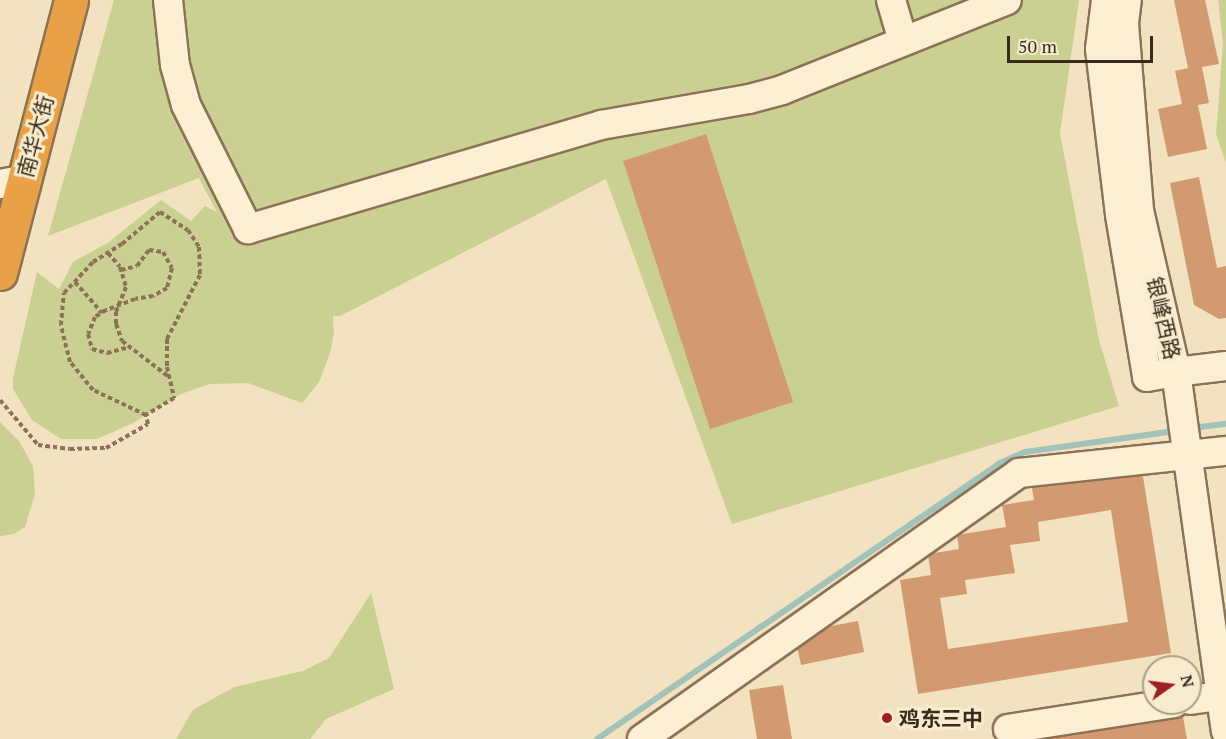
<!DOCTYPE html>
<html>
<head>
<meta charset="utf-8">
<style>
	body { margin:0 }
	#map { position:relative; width:1226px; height:739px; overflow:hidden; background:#f2e2bf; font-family:"PT Serif","Noto Sans SC",serif }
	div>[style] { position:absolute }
	.green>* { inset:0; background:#c9d092 }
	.stream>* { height:6px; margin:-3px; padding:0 3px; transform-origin:3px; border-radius:3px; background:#a2c3b9 }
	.building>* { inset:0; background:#d39a71 }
	.path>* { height:4px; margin-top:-2px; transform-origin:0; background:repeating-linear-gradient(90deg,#8c7255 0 4.5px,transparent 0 7.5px) }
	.roads { filter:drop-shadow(2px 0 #8c7255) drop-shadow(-2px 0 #8c7255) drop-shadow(0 2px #8c7255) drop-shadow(0 -2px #8c7255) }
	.minor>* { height:28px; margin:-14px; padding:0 14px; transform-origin:14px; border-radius:14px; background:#fcefd3 }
	.highway>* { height:33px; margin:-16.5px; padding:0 16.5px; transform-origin:16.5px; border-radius:16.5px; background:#e9a147 }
	.dots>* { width:16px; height:16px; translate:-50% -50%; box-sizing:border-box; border:3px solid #f8eccf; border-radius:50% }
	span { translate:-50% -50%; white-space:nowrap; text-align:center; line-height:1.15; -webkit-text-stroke:6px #f8eccf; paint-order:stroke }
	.street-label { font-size:21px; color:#3a2a1b }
	.poi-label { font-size:21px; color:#3a2a1b; font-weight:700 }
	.left { translate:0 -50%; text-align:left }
	.north { position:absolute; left:1142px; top:655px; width:60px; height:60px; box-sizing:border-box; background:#f8eccf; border:2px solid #ac9e87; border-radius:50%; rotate:76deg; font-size:16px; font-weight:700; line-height:24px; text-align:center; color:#3a2a1b }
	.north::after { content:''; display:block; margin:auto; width:21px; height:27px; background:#a02022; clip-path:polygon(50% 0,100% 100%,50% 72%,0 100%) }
	.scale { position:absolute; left:1007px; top:36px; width:146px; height:27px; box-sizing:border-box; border:3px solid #3a2a1b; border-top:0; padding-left:8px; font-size:18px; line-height:21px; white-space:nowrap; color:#3a2a1b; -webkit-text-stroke:4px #f8eccf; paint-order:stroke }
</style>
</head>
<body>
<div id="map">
	<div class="green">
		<div style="clip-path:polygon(114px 0,1079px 0,1060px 133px,1099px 340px,1119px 406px,732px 524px,606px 179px,340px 316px,333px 316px,334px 332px,330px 353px,319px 382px,302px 403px,248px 383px,209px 384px,181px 394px,133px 423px,97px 439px,61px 439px,32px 420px,13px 389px,13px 378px,37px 272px,59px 289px,73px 262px,109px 242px,161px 200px,191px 221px,205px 206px,217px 212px,199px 178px,48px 236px)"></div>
		<div style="clip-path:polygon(1218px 0,1226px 0,1226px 163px,1216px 135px,1223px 43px)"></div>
		<div style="clip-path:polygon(0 422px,19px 441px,33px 466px,35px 494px,25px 527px,14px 534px,0 536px)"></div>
		<div style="clip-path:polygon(371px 593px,394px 689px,326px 719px,310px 739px,176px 739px,193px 710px,234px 687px,303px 671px,329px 658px)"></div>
	</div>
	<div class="stream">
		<div style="left:1200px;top:427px;width:26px;rotate:-7deg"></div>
		<div style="left:597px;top:739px;width:486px;rotate:-34.4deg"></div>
		<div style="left:998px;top:464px;width:30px;rotate:-24deg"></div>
		<div style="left:1025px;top:452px;width:144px;rotate:-8deg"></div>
	</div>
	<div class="building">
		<div style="clip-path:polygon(1174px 0,1205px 0,1219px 64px,1202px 67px,1209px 103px,1198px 105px,1207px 149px,1168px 157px,1158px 109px,1182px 104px,1175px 71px,1188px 68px)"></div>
		<div style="clip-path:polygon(706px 134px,793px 402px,710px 429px,623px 161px)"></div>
		<div style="clip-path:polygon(1199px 177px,1217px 268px,1226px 266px,1226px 318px,1219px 319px,1194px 305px,1170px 183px)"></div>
		<div style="clip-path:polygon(evenodd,1142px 470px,1171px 653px,918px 694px,900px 580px,931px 575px,928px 554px,959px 549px,957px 535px,1006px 527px,1002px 505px,1034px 500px,1032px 488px,1142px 470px,1111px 510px,1128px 622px,948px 649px,940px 598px,967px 594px,965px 580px,1015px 573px,1010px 545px,1040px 541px,1038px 522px,1111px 510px)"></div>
		<div style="clip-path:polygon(858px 621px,864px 652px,801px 665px,794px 633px)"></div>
		<div style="clip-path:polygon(783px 685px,792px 739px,757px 739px,749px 690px)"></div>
		<div style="clip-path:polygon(1183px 717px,1187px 739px,1052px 739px,1052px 738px)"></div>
	</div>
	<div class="path">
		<div style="left:160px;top:212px;width:33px;rotate:33deg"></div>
		<div style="left:188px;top:230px;width:20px;rotate:57deg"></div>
		<div style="left:199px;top:247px;width:28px;rotate:88deg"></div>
		<div style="left:200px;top:275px;width:72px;rotate:117.3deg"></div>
		<div style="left:167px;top:339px;width:28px;rotate:90deg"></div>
		<div style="left:167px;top:367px;width:32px;rotate:77deg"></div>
		<div style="left:174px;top:398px;width:33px;rotate:149deg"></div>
		<div style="left:146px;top:415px;width:59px;rotate:-154.7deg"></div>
		<div style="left:93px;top:390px;width:36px;rotate:-129deg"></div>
		<div style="left:70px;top:362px;width:38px;rotate:-104deg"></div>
		<div style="left:61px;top:325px;width:32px;rotate:-85deg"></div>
		<div style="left:64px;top:293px;width:42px;rotate:-46.9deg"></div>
		<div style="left:93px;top:262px;width:34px;rotate:-32deg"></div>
		<div style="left:122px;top:244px;width:50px;rotate:-40.1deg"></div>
		<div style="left:108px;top:253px;width:18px;rotate:49deg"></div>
		<div style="left:120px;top:267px;width:21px;rotate:73deg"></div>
		<div style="left:126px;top:287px;width:27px;rotate:112deg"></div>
		<div style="left:116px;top:312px;width:12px;rotate:90deg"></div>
		<div style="left:116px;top:324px;width:18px;rotate:71deg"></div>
		<div style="left:122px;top:341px;width:59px;rotate:37.5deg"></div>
		<div style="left:121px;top:270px;width:16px;rotate:-14deg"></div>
		<div style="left:137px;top:266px;width:20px;rotate:-53deg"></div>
		<div style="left:149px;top:250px;width:14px;rotate:8deg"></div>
		<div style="left:163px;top:252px;width:18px;rotate:61deg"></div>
		<div style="left:172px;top:268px;width:21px;rotate:104deg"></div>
		<div style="left:167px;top:288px;width:16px;rotate:150deg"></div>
		<div style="left:153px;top:296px;width:18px;rotate:171deg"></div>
		<div style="left:135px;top:299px;width:31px;rotate:159deg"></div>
		<div style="left:106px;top:310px;width:13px;rotate:148deg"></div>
		<div style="left:95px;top:317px;width:18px;rotate:112deg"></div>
		<div style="left:88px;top:334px;width:16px;rotate:75deg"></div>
		<div style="left:92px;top:349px;width:16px;rotate:15deg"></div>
		<div style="left:107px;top:353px;width:23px;rotate:-15deg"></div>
		<div style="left:75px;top:282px;width:41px;rotate:48.9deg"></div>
		<div style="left:0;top:400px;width:59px;rotate:49.8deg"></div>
		<div style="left:38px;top:445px;width:32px;rotate:7deg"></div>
		<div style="left:70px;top:449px;width:36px;rotate:-2deg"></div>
		<div style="left:106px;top:448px;width:48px;rotate:-29.7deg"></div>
		<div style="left:148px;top:424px;width:9px;rotate:-103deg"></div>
	</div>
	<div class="roads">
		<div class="minor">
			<div style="left:168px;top:0;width:65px;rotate:83.9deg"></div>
			<div style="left:175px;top:65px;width:41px;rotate:74.6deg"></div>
			<div style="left:186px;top:105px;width:139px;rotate:63.4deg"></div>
			<div style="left:248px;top:229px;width:368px;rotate:-16.4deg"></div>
			<div style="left:601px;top:125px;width:150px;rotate:-10deg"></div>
			<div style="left:749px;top:99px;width:34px;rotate:-15deg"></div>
			<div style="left:782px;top:90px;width:242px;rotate:-21.8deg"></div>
			<div style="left:891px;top:0;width:43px;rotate:73.7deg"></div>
			<div style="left:1106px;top:0;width:49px;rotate:97deg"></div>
			<div style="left:1100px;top:49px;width:167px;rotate:83.1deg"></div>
			<div style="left:1120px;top:215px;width:164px;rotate:80.5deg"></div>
			<div style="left:1147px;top:377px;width:29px;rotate:-10deg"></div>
			<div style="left:1176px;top:372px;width:166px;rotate:-102.9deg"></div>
			<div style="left:1139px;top:210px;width:188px;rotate:-94.6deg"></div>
			<div style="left:1124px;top:23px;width:23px;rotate:-83deg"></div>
			<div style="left:0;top:184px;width:25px;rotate:-11deg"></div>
			<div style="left:1226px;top:366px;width:50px;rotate:173.2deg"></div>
			<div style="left:1176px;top:372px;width:362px;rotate:82.1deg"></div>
			<div style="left:1190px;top:700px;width:30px;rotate:-8deg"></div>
			<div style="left:1220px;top:696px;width:6px;rotate:18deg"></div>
			<div style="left:1008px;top:729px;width:168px;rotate:-8.9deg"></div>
			<div style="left:642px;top:739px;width:461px;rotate:-35.2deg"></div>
			<div style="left:1019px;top:473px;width:208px;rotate:-6.1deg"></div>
		</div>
		<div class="highway">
			<div style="left:0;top:273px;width:282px;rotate:-75.4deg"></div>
		</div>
	</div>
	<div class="dots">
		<div style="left:887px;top:718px;background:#a02022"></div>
	</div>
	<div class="street-label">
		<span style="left:35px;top:136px;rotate:-75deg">南华大街</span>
		<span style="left:1164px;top:318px;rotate:77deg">银峰西路</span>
	</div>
	<div class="poi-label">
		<span class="left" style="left:899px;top:718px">鸡东三中</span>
	</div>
	<div class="north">N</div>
	<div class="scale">50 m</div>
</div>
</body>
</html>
